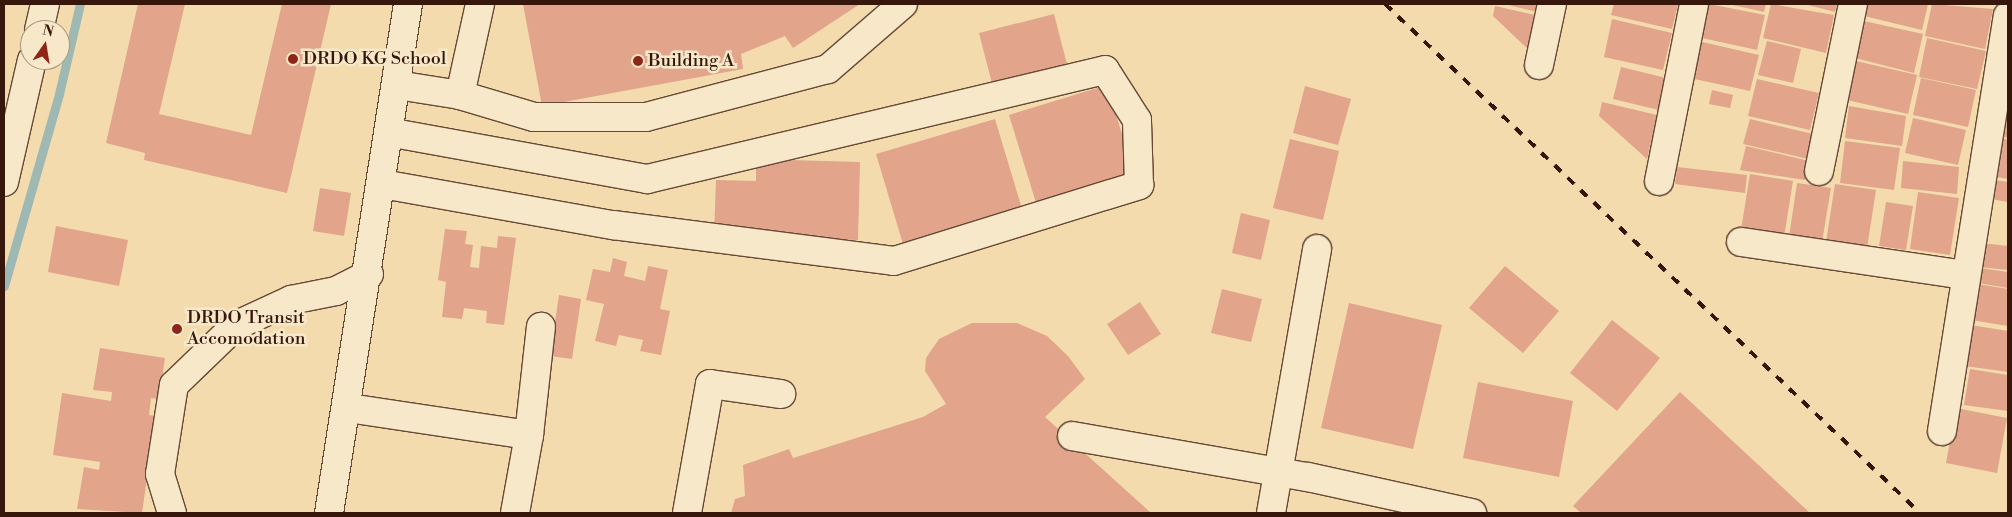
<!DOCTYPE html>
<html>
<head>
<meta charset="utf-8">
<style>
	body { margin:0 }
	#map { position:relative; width:2012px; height:517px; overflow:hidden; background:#f3dbad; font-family:"Libre Bodoni",serif }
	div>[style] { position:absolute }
	.stream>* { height:9px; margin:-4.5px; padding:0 4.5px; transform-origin:4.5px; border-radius:4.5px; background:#9eb9b3 }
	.building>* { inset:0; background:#e2a48b }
	.roads { filter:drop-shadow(1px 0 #664834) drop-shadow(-1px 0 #664834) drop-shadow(0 1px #664834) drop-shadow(0 -1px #664834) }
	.minor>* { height:28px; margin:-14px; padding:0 14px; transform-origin:14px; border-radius:14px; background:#f7e8ca }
	.rail>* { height:4px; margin-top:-2px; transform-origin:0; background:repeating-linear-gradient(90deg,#37170c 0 9px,transparent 0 18px) }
	.dots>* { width:14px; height:14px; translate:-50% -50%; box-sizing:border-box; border:2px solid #f7e8ca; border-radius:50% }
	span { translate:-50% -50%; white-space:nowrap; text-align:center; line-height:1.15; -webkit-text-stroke:5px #f7e8ca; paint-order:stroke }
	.poi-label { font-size:18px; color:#37170c }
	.left { translate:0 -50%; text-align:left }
	.frame { position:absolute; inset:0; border:5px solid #37170c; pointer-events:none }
	.north { position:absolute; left:20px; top:20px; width:50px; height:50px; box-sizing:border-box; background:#f7e8ca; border:1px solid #aa947e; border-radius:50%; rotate:13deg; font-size:14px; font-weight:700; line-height:20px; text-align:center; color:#37170c }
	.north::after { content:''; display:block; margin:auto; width:18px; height:22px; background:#8f2418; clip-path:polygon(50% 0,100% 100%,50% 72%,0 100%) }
</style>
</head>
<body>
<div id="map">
	<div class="stream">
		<div style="left:4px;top:286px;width:200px;rotate:-74deg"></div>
		<div style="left:59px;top:94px;width:92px;rotate:-76.9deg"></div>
	</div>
	<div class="building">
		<div style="clip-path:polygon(138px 4px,185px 4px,159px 114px,251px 135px,282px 4px,331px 4px,287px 193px,144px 160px,145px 153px,106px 143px)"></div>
		<div style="clip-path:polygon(523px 4px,860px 4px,793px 48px,785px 36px,741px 54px,743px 69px,542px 106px)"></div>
		<div style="clip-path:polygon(1504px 4px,1539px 4px,1537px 12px)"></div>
		<div style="clip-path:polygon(1614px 4px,1678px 4px,1672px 29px,1611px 15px)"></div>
		<div style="clip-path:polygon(1709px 4px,1765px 15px,1757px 50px,1702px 38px)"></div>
		<div style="clip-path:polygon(1728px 4px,1766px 4px,1764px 12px)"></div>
		<div style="clip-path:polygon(1771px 4px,1834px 15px,1826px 53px,1763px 38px)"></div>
		<div style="clip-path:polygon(1804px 4px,1837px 4px,1835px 12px)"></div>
		<div style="clip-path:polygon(1866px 4px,1928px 4px,1922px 30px,1864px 16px)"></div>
		<div style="clip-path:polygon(1932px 4px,1993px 9px,1985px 49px,1925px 36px)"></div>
		<div style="clip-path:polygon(1495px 6px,1539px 16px,1531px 52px,1493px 16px)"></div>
		<div style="clip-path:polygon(1054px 14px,1069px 72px,994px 91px,979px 33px)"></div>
		<div style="clip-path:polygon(1612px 19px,1672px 33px,1663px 70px,1604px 57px)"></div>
		<div style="clip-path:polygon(1864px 21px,1923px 34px,1914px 73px,1855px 58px)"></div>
		<div style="clip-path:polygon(1927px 38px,1986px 51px,1977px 89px,1919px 77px)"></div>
		<div style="clip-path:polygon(1698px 41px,1759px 55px,1750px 91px,1690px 78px)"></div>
		<div style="clip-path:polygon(1767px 41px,1801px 49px,1793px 83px,1758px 75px)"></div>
		<div style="clip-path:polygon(1856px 61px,1917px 75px,1908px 114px,1847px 100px)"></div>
		<div style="clip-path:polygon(1621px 67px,1666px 78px,1659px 110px,1613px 99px)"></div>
		<div style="clip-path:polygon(1921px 78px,1976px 90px,1968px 127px,1913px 115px)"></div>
		<div style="clip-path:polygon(1757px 79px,1819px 93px,1810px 130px,1748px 116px)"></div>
		<div style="clip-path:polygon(1107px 85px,1135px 177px,1037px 206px,1009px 115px)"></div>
		<div style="clip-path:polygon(1305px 86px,1351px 99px,1338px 145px,1293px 133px)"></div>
		<div style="clip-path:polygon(1712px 90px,1733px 95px,1730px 108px,1709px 104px)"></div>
		<div style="clip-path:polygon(1602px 102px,1657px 115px,1647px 159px,1599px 116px)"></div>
		<div style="clip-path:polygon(1849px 106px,1906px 116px,1902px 146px,1845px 138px)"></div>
		<div style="clip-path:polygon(2003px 110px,2008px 112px,2008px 138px,1998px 135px)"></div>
		<div style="clip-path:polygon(1913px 118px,1966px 130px,1958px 165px,1905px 153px)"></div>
		<div style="clip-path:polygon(995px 119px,1022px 209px,903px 244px,876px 154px)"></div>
		<div style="clip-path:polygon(1750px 119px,1813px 134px,1808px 159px,1743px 144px)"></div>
		<div style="clip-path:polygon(2001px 138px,2008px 140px,2008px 179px,1992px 176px)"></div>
		<div style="clip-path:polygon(1290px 139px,1339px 151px,1323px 220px,1273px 208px)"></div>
		<div style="clip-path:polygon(1845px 141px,1900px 148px,1894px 190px,1840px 183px)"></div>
		<div style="clip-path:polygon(1746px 146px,1809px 161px,1805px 180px,1740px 170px)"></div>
		<div style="clip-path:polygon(756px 159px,860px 162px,858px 240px,714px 235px,716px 180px,756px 181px)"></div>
		<div style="clip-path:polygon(1903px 161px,1959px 167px,1957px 194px,1901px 188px)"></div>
		<div style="clip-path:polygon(1677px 167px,1747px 175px,1745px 193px,1675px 184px)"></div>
		<div style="clip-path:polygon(1750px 174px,1793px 181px,1784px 237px,1741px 230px)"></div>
		<div style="clip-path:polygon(1995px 180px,2008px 182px,2008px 202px,1991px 199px)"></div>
		<div style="clip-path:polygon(1797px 183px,1831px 188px,1822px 242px,1789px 237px)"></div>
		<div style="clip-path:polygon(1835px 184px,1876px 190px,1867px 248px,1826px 242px)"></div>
		<div style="clip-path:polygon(320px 188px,351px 193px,344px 236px,313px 231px)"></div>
		<div style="clip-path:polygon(1918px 192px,1959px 198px,1950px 255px,1910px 249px)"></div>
		<div style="clip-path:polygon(1886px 202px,1913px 206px,1906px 250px,1879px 246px)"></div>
		<div style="clip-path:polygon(1241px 213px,1270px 220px,1261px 260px,1232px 253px)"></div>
		<div style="clip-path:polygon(56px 226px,128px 240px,119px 286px,48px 272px)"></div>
		<div style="clip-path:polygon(445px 229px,467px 231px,465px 244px,473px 245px,470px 267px,479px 268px,481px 246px,497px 248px,498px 236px,516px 238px,504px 325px,486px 323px,487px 311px,464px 308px,462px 319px,442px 317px,446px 282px,438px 280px)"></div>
		<div style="clip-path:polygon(1982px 243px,2008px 246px,2008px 270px,1979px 267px)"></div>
		<div style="clip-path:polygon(613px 258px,627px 262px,624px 276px,645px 281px,648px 266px,668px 270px,660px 309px,670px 311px,661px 355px,640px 351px,643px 340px,619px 335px,616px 346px,595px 341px,604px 304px,586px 300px,593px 269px,610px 272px)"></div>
		<div style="clip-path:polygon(1505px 266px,1559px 311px,1523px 353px,1469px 308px)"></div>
		<div style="clip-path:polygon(1980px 268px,2008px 272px,2008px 288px,1978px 283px)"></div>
		<div style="clip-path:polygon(1977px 284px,2008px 289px,2008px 326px,1971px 320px)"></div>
		<div style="clip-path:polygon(1222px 289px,1262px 299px,1251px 342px,1211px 333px)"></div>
		<div style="clip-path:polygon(559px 295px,581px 299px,572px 359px,550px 356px)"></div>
		<div style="clip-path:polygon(1140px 302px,1161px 334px,1128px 355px,1107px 324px)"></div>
		<div style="clip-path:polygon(1349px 303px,1442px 325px,1413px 449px,1321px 428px)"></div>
		<div style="clip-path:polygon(1612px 320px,1660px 358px,1617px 411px,1570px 373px)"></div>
		<div style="clip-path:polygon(972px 323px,1017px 323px,1047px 336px,1068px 356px,1085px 379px,1045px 417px,1151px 513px,731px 513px,735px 499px,745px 496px,743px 465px,789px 449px,793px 458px,923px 417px,946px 404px,925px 371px,926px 358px,939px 339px)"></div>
		<div style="clip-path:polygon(1971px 325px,2008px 331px,2008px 372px,1965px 366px)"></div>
		<div style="clip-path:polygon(100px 348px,165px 358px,159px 399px,151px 398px,149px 415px,156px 416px,142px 513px,77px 509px,84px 467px,99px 470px,100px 462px,53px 455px,62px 393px,111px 401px,112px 392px,93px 390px)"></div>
		<div style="clip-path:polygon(1970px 369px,2008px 375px,2008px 411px,1964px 405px)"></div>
		<div style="clip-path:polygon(1478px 382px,1573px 401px,1559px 477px,1463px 458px)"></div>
		<div style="clip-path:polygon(1680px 392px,1810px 513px,1581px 513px,1573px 506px)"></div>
		<div style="clip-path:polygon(1956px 408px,2007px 418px,1997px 473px,1946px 463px)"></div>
	</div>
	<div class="roads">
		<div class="minor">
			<div style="left:39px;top:30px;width:27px;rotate:-77deg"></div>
			<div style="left:1539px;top:65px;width:62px;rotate:-78deg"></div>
			<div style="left:397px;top:85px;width:64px;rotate:9deg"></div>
			<div style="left:460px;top:95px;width:77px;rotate:16.6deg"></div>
			<div style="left:534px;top:117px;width:112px"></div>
			<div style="left:646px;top:117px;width:188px;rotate:-14.8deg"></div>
			<div style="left:828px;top:69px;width:99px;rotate:-40.9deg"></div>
			<div style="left:460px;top:95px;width:93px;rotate:-77.6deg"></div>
			<div style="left:1819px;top:171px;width:170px;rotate:-78.5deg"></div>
			<div style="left:1659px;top:181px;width:180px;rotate:-78.8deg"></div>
			<div style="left:4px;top:182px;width:125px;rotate:-77.1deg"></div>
			<div style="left:382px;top:184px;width:235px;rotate:10.1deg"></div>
			<div style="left:613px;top:225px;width:283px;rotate:7.3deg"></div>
			<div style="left:894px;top:261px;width:257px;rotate:-17.2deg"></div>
			<div style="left:1139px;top:185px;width:65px;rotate:-91.8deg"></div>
			<div style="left:1137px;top:120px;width:59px;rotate:-122.6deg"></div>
			<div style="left:1105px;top:70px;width:471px;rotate:166.6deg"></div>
			<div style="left:647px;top:179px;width:262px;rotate:-169.7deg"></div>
			<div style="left:1741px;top:242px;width:225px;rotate:8.4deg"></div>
			<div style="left:348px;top:408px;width:183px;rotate:8.5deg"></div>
			<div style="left:529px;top:435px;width:109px;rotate:-83.7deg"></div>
			<div style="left:1942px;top:431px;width:420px;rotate:-81deg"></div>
			<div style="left:1072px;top:436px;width:240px;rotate:9.9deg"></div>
			<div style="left:1308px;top:477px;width:168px;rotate:12.4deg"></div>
			<div style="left:172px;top:513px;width:41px;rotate:-107.1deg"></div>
			<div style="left:160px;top:474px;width:90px;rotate:-81.1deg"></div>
			<div style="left:174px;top:385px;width:85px;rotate:-44deg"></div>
			<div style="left:235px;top:326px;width:62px;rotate:-24.9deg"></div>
			<div style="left:291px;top:300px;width:46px;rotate:-11.3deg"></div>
			<div style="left:336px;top:291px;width:37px;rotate:-27deg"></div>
			<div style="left:329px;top:513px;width:515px;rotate:-81.18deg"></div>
			<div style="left:515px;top:513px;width:79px;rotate:-79.8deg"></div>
			<div style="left:687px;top:513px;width:131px;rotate:-79.9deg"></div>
			<div style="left:710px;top:384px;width:72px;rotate:8deg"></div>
			<div style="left:1271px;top:513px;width:268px;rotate:-80.1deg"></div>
		</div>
	</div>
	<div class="rail">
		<div style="left:1385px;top:4px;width:738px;rotate:43.57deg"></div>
	</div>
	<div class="dots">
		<div style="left:293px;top:59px;background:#8f2418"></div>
		<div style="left:638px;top:61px;background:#8f2418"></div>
		<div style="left:177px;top:329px;background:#8f2418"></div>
	</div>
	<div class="poi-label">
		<span class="left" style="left:303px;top:59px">DRDO KG School</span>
		<span class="left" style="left:648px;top:61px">Building A</span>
		<span class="left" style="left:187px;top:329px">DRDO Transit<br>Accomodation</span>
	</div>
	<div class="frame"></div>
	<div class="north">N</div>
</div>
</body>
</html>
